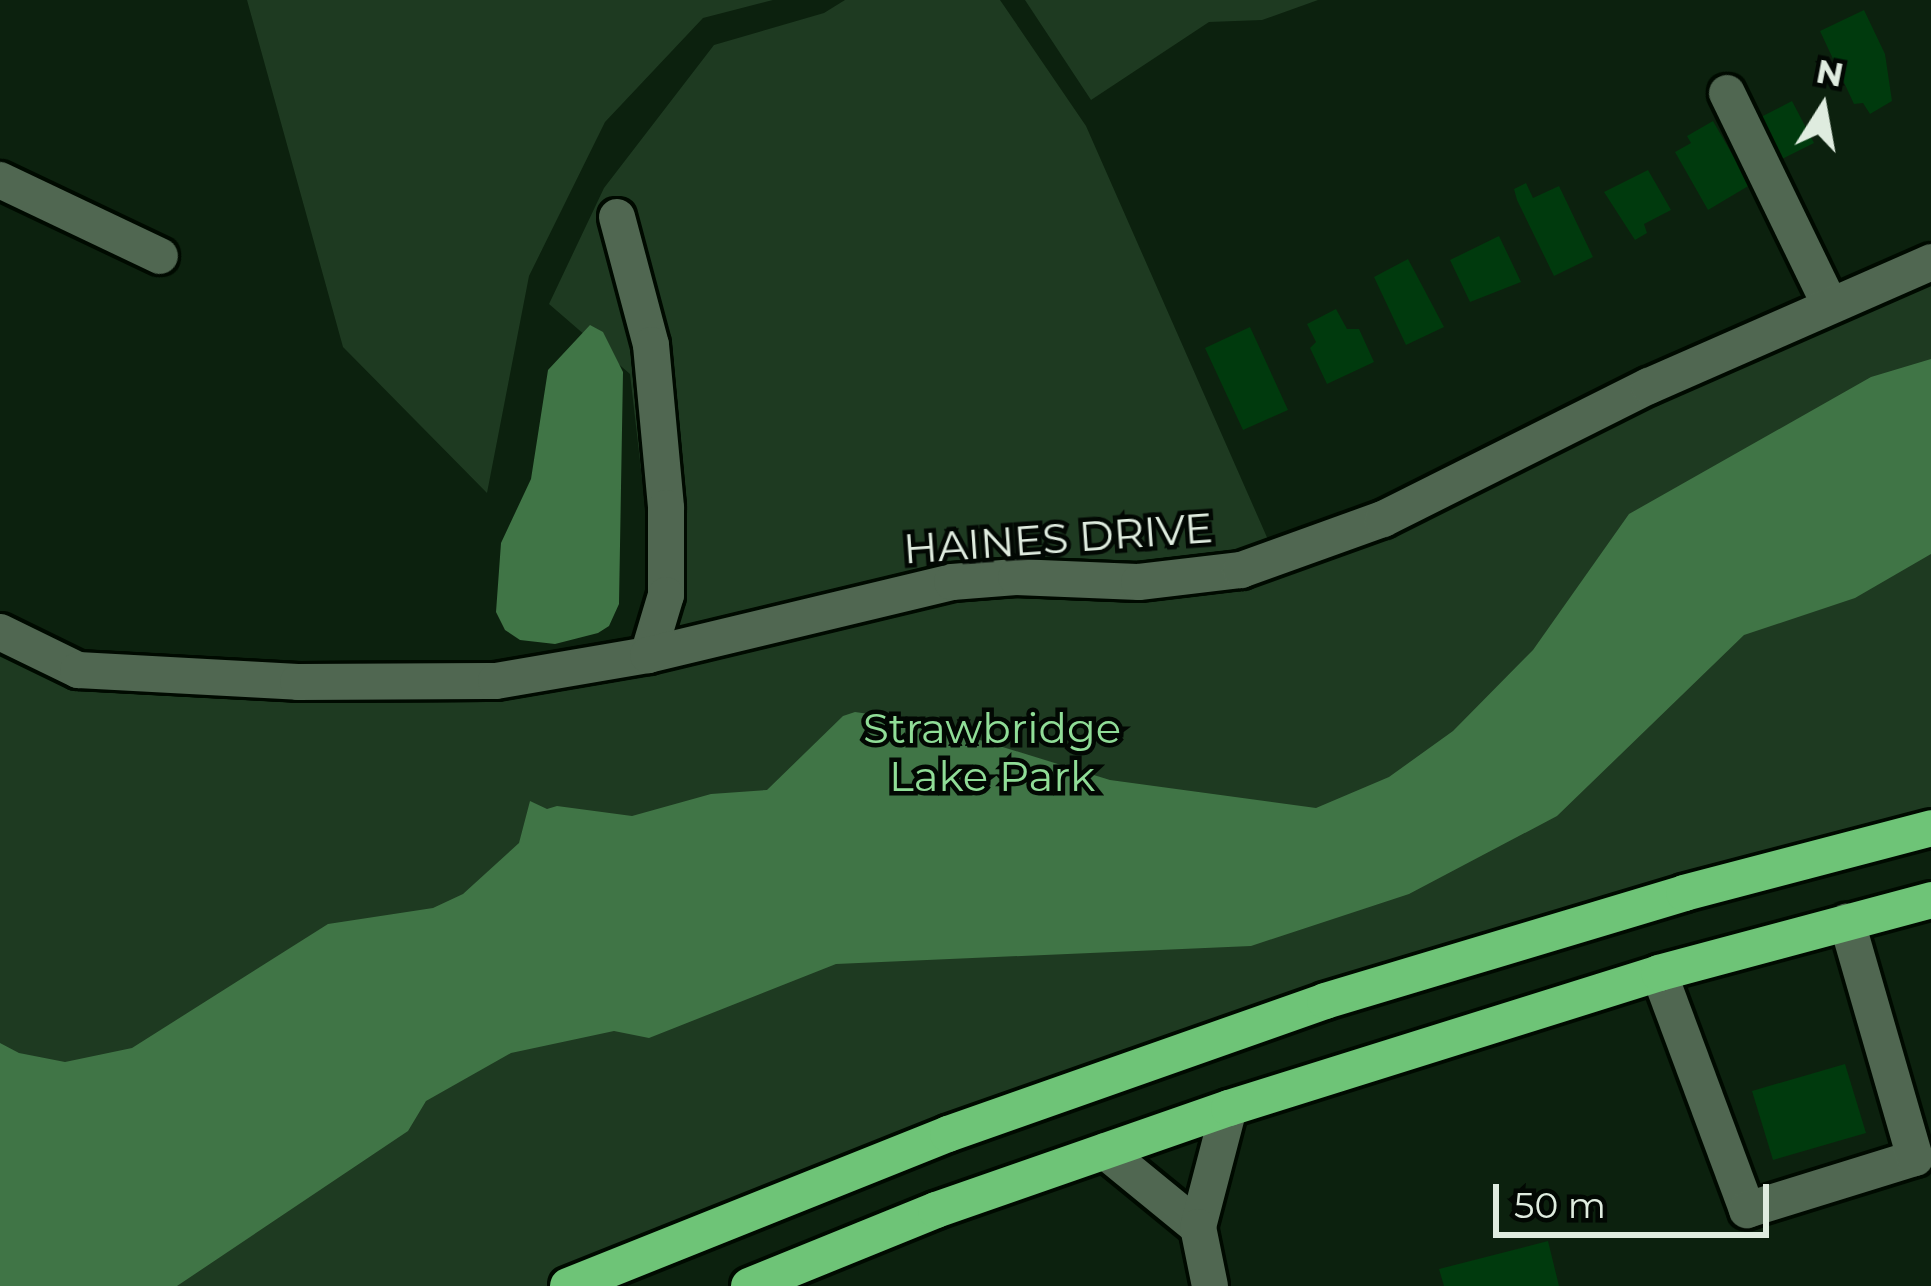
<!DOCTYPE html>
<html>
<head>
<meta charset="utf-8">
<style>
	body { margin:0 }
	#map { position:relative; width:1931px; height:1286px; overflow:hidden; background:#0c210e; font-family:Montserrat,sans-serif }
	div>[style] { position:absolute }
	.green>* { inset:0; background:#1e3a21 }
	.water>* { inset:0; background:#407546 }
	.building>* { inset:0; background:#003a0d }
	.roads { filter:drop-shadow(3px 0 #000a00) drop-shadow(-3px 0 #000a00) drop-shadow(0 3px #000a00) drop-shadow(0 -3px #000a00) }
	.minor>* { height:36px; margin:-18px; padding:0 18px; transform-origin:18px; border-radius:18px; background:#506751 }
	.highway>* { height:36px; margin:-18px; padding:0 18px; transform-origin:18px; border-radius:18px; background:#6ec477 }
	span { translate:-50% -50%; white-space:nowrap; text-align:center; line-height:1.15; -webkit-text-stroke:9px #020803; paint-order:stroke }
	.street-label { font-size:42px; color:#dfecdf }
	.park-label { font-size:42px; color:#90dd97 }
	.north { position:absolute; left:1763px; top:48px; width:120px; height:120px; -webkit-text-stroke:9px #020803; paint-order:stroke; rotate:11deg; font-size:33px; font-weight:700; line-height:48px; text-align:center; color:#dfecdf }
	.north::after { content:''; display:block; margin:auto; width:42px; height:54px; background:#dfecdf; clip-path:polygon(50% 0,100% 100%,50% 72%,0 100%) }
	.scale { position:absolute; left:1493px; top:1184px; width:276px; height:54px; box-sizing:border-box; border:6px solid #dfecdf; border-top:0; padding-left:15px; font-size:36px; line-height:42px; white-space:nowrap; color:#dfecdf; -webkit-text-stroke:9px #020803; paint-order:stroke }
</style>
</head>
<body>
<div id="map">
	<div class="green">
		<div style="clip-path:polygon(247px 0,773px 0,703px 18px,605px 122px,529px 276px,487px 493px,343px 347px)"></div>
		<div style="clip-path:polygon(845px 0,1000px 0,1086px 126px,1277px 560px,1931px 264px,1931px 828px,1684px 893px,568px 1286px,0 1286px,0 631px,78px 670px,496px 681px,662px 652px,630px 374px,549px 304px,604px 188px,714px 45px,824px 13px)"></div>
		<div style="clip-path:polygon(1025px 0,1318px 0,1262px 20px,1209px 22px,1091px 100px)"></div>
	</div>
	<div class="water">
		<div style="clip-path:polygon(590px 325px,603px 332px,623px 372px,619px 604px,609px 626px,598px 633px,555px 644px,520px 640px,505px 630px,496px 612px,501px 543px,531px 479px,548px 370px)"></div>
		<div style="clip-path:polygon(1931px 359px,1931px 554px,1855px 598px,1744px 635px,1557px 816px,1409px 894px,1251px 946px,836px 964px,649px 1038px,614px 1031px,511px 1053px,426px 1101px,408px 1131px,177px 1286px,0 1286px,0 1043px,19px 1053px,65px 1062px,132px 1048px,328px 924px,433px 908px,463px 894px,519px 843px,530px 801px,547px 809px,557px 806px,632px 816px,711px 794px,767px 790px,843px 716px,855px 712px,918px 721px,1110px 780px,1316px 808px,1389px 777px,1453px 731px,1533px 650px,1629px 514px,1871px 377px)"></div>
	</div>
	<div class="building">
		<div style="clip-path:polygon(1864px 10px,1885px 54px,1892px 101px,1870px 114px,1863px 103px,1854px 104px,1820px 31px)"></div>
		<div style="clip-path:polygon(1792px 101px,1814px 143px,1780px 160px,1759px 118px)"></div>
		<div style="clip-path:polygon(1713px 121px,1750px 185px,1708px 210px,1675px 152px,1691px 143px,1687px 136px)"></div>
		<div style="clip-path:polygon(1648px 170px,1671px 210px,1644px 224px,1647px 233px,1635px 240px,1604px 192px)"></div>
		<div style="clip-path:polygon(1526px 183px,1533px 198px,1559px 186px,1593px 257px,1554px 276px,1517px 200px,1514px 189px)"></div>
		<div style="clip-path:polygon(1499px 236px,1521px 282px,1470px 302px,1450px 260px)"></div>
		<div style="clip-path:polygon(1408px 259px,1444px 327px,1406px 345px,1374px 277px)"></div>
		<div style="clip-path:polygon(1336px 309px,1347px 329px,1359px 329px,1374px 362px,1327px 384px,1310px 348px,1316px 342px,1307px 324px)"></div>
		<div style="clip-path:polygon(1250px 327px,1288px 410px,1243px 430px,1205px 348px)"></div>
		<div style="clip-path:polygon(1845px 1064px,1866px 1133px,1773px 1160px,1752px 1091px)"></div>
		<div style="clip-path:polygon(1548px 1241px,1559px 1286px,1444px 1286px,1439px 1269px)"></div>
	</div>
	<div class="roads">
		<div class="minor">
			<div style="left:1727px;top:93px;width:233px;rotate:64.1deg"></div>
			<div style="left:0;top:180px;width:177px;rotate:25.4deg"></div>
			<div style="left:617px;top:217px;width:132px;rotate:75.1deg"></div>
			<div style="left:651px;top:345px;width:164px;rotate:84.7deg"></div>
			<div style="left:666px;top:508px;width:87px;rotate:90deg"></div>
			<div style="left:666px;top:595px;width:63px;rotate:106.7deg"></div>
			<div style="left:0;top:632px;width:87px;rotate:26deg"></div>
			<div style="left:78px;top:670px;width:220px;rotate:3.1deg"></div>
			<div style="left:298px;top:682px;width:198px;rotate:-0.3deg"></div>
			<div style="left:496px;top:681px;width:154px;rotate:-9.7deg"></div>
			<div style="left:648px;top:655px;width:313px;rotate:-13.5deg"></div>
			<div style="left:952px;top:582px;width:64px;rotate:-4.5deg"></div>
			<div style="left:1016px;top:577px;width:123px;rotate:2.3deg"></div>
			<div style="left:1139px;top:582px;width:103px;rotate:-6.7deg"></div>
			<div style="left:1241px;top:570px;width:151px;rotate:-19.8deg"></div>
			<div style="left:1383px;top:519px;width:297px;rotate:-26.6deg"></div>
			<div style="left:1649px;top:386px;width:308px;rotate:-23.7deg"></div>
			<div style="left:1659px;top:973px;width:253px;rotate:69.6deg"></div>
			<div style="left:1747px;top:1210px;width:176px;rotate:-17.2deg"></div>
			<div style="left:1915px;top:1158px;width:246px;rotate:-106.1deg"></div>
			<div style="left:1105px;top:1151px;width:120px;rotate:39.3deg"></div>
			<div style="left:1198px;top:1227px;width:123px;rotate:-75.4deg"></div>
			<div style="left:1198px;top:1227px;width:60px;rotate:78.5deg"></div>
		</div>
		<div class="highway">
			<div style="left:568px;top:1286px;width:409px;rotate:-21.8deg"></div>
			<div style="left:948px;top:1134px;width:400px;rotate:-19.4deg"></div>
			<div style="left:1325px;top:1001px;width:375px;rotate:-16.7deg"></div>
			<div style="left:1684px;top:893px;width:255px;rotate:-14.7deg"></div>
			<div style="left:749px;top:1286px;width:202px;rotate:-22.1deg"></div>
			<div style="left:936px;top:1210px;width:310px;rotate:-19.2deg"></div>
			<div style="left:1229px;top:1108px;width:451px;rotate:-17.4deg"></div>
			<div style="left:1659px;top:973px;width:282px;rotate:-15deg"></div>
		</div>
	</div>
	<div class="street-label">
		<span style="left:1058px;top:538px;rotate:-4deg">HAINES DRIVE</span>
	</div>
	<div class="park-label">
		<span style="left:992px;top:752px">Strawbridge<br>Lake Park</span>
	</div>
	<div class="north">N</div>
	<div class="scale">50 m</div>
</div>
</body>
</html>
